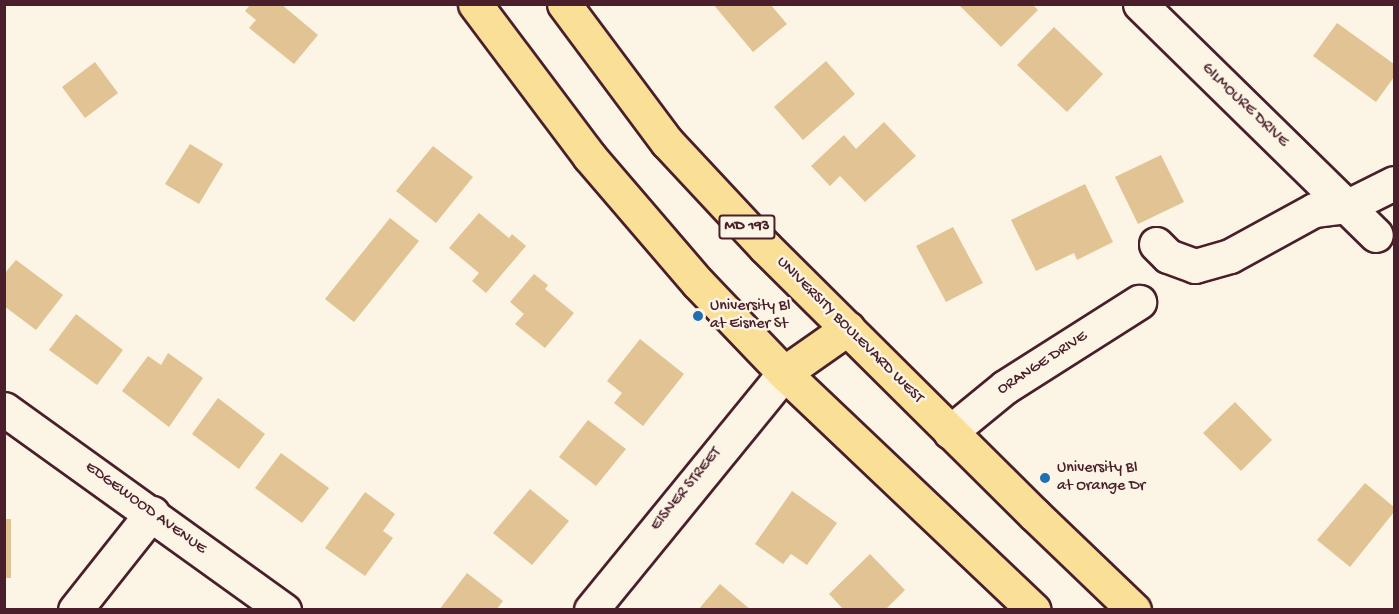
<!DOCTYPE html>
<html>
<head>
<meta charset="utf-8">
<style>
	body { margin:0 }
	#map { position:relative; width:1399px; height:614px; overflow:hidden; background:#fcf5e5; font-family:"Gochi Hand",sans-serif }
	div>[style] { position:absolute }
	.building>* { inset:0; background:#e1c394 }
	.roads { filter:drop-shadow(2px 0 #4a1f2b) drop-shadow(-2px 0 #4a1f2b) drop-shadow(0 2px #4a1f2b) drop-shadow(0 -2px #4a1f2b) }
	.minor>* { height:33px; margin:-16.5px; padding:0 16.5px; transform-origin:16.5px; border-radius:16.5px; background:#fcf5e5 }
	.major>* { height:33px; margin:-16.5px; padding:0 16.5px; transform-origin:16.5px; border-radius:16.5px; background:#fadf96 }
	.dots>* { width:16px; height:16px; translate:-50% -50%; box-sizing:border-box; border:3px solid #fcf5e5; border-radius:50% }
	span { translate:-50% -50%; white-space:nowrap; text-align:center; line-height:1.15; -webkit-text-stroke:5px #fcf5e5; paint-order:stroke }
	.shield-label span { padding:2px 4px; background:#fcf5e5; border:2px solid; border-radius:4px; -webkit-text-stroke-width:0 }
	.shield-label { font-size:15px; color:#4a1f2b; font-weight:700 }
	.street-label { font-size:16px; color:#4a1f2b }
	.poi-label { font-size:16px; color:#4a1f2b }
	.left { translate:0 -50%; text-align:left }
	.frame { position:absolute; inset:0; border:6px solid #4a1f2b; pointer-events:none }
</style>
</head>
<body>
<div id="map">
	<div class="building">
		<div style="clip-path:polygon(251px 4px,281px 4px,318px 35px,294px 64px,249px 28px,256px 20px,245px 11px)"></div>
		<div style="clip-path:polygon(713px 4px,770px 4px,787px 24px,753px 52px)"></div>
		<div style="clip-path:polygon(958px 4px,1032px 4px,1038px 10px,1001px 47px)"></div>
		<div style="clip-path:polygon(1337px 23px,1394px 64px,1394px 77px,1376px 102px,1313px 56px)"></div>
		<div style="clip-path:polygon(1054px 27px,1103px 74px,1067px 112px,1017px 65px)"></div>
		<div style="clip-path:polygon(826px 61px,855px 94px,803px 140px,774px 107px)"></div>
		<div style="clip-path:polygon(95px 62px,118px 93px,85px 118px,62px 87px)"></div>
		<div style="clip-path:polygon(884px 122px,916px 156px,865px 202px,840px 176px,830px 186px,811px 166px,844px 135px,856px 149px)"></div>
		<div style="clip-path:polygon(190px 144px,223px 164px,199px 204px,165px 184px)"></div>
		<div style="clip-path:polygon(433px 146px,473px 177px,436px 223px,396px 191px)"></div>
		<div style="clip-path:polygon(1161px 155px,1184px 202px,1138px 224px,1115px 177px)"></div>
		<div style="clip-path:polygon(1085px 184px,1113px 242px,1077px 260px,1074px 253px,1036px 271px,1011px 220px)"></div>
		<div style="clip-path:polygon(479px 213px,509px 238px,512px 234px,526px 246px,486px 293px,472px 281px,479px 273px,449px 248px)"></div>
		<div style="clip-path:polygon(390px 218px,419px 241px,354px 322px,325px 299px)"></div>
		<div style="clip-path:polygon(953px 227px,983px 283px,946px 302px,916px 246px)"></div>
		<div style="clip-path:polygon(16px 260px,63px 295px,36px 330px,4px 306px,4px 274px)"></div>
		<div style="clip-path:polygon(534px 274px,548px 285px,545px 289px,574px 313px,545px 348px,515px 324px,524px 314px,510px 302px)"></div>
		<div style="clip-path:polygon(76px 314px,123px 350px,97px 385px,49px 350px)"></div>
		<div style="clip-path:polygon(640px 339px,684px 374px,643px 426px,614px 403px,622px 393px,607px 381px)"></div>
		<div style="clip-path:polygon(168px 353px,203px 378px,169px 427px,122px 391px,148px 356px,161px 365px)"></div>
		<div style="clip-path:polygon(218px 398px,265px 434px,239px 469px,192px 434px)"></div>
		<div style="clip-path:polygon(1235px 402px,1272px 440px,1241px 471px,1203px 433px)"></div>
		<div style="clip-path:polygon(588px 420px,626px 449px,596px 486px,559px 457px)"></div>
		<div style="clip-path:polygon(281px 453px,329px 488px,302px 523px,255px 488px)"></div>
		<div style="clip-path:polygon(1365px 483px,1394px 507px,1394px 512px,1350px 567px,1317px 540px)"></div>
		<div style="clip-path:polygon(530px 489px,569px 521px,532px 565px,493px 533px)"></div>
		<div style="clip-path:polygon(792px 491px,837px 523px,807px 565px,791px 554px,783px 564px,755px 544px)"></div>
		<div style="clip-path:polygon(365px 492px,395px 514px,383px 531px,393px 538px,365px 576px,325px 548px)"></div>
		<div style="clip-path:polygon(4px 519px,11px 519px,11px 578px,4px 578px)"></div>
		<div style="clip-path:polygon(870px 554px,905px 590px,885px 610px,844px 610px,829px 594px)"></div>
		<div style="clip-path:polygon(467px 573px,503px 601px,496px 610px,439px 610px)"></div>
		<div style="clip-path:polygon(720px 584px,751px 610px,698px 610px)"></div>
	</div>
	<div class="roads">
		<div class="minor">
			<div style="left:1140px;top:4px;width:330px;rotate:44.4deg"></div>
			<div style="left:1156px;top:244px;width:17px;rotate:45deg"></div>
			<div style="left:1168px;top:256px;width:29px;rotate:20deg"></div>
			<div style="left:1195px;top:266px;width:36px;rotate:-16deg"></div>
			<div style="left:1230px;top:256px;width:96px;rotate:-28.7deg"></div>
			<div style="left:1314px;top:210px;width:34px;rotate:-7deg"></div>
			<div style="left:1348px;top:206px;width:51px;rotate:-26.6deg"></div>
			<div style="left:4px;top:409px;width:345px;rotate:35.7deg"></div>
			<div style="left:950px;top:432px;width:71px;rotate:-39.3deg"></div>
			<div style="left:1005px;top:387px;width:159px;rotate:-32.4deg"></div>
			<div style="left:75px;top:610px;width:124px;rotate:-51.6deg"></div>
			<div style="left:591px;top:610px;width:306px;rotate:-50.8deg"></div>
		</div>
		<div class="major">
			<div style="left:475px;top:4px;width:190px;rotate:53.1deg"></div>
			<div style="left:589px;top:156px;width:167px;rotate:49.4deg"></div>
			<div style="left:698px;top:283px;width:124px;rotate:46.3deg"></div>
			<div style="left:784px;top:373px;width:344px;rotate:43.5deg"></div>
			<div style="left:564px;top:4px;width:172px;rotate:53.3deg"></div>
			<div style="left:667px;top:142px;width:144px;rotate:47deg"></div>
			<div style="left:765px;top:247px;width:380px;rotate:44.8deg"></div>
			<div style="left:1035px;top:515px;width:137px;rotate:43.8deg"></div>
			<div style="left:784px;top:373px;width:78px;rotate:-35.1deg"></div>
		</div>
	</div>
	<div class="dots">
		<div style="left:698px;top:316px;background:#1f6fb2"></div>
		<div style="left:1045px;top:478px;background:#1f6fb2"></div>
	</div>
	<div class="shield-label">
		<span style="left:747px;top:227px">MD 193</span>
	</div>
	<div class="street-label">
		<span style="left:1244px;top:106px;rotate:44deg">GILMOURE DRIVE</span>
		<span style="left:849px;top:331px;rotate:45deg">UNIVERSITY BOULEVARD WEST</span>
		<span style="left:1043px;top:364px;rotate:-33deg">ORANGE DRIVE</span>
		<span style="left:687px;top:490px;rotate:-51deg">EISNER STREET</span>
		<span style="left:145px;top:509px;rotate:36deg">EDGEWOOD AVENUE</span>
	</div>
	<div class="poi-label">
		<span class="left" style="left:710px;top:316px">University Bl<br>at Eisner St</span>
		<span class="left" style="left:1057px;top:478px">University Bl<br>at Orange Dr</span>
	</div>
	<div class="frame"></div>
</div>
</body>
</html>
